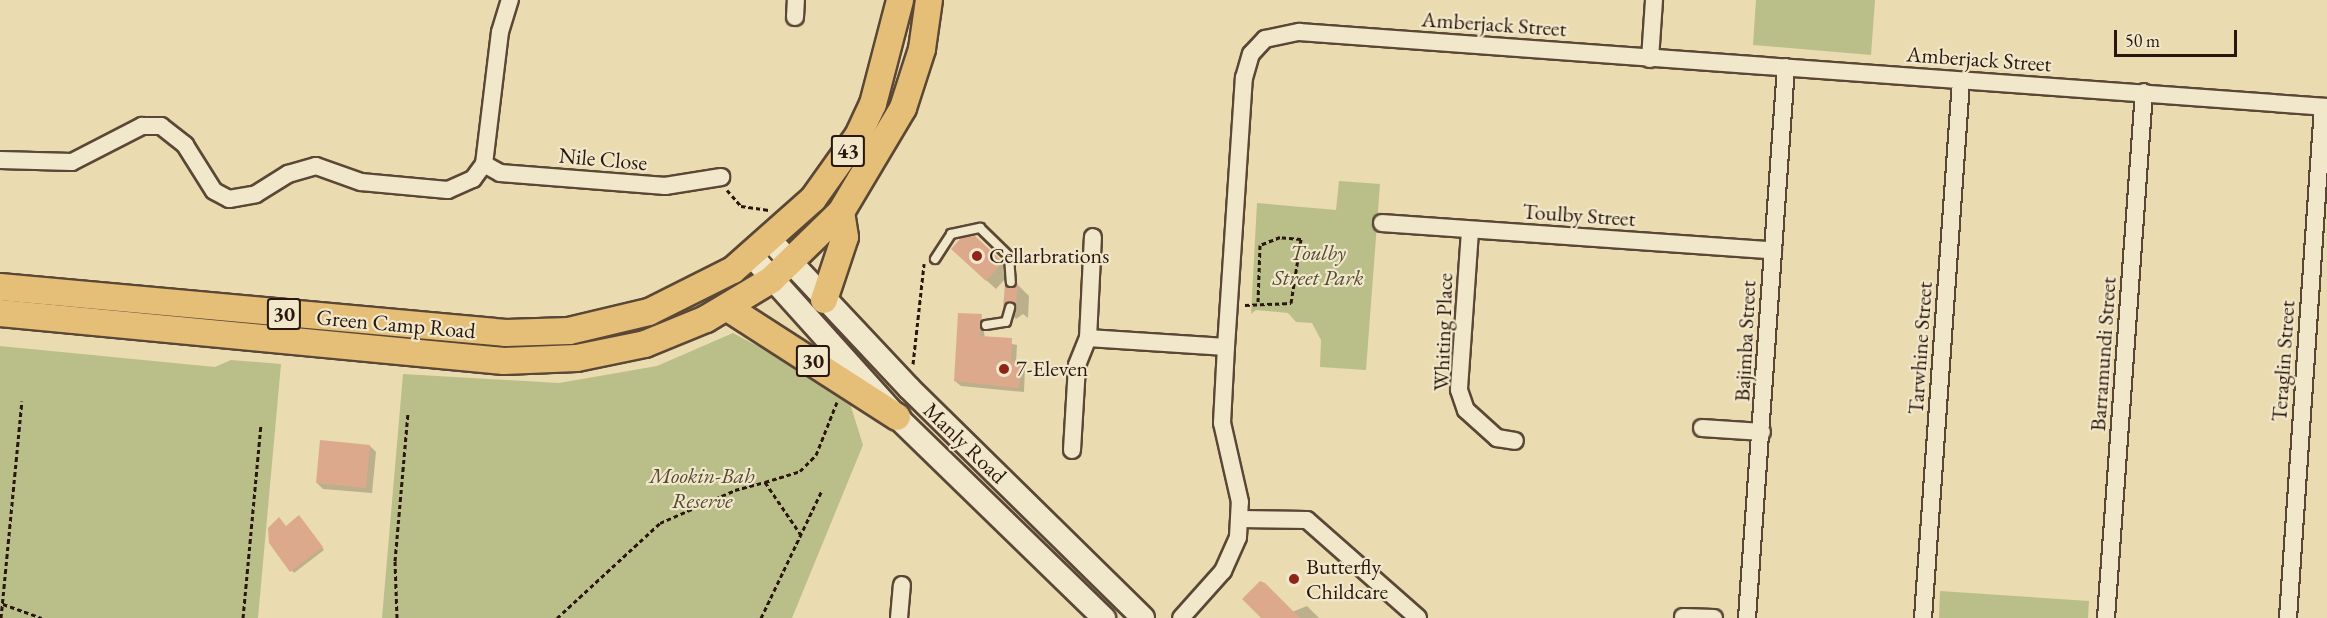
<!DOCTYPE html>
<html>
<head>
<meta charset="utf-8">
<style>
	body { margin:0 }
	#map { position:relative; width:2327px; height:618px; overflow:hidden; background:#eadbb0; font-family:"EB Garamond",serif }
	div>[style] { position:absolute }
	.green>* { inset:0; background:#babf89 }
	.shadow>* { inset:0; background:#0003 }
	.building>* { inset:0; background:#dda98d }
	.path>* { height:3px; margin-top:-1.5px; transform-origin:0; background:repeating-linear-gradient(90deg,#2a160c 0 4.5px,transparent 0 7.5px) }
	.roads { filter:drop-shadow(2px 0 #5a4735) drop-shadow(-2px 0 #5a4735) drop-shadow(0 2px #5a4735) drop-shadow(0 -2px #5a4735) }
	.service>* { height:8px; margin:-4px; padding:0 4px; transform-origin:4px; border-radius:4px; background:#f1e8cc }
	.minor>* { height:16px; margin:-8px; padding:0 8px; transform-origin:8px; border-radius:8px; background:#f1e8cc }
	.secondary>* { height:22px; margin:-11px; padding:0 11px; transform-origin:11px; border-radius:11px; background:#f1e8cc }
	.primary>* { height:26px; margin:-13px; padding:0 13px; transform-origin:13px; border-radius:13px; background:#e5be78 }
	.dots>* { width:16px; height:16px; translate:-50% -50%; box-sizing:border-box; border:3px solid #f1e8cc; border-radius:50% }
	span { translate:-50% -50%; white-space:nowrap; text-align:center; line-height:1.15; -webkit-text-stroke:4.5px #f1e8cc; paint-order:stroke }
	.shield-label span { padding:2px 4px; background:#f1e8cc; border:2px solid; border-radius:4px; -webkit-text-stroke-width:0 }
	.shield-label { font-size:21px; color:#2a160c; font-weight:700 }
	.street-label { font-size:22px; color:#2a160c }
	.park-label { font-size:22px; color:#554932; font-style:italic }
	.poi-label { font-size:22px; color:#2a160c }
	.left { translate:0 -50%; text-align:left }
	.scale { position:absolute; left:2114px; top:30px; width:123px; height:27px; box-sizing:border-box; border:3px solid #2a160c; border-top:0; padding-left:8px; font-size:18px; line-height:21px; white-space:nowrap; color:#2a160c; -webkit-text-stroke:4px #f1e8cc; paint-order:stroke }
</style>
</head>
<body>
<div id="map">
	<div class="green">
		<div style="clip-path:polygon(1756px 0,1875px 0,1871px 55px,1753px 45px)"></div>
		<div style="clip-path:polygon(1339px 181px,1380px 184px,1366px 370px,1320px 367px,1321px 340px,1312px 323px,1296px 322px,1288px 313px,1256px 310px,1251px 314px,1257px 203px,1336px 210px)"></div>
		<div style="clip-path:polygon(733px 333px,847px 394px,863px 445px,792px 618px,382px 618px,403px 374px,559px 383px,657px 366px)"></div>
		<div style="clip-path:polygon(0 346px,215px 367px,231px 360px,281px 364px,258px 618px,0 618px)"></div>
		<div style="clip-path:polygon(1940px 591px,2089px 601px,2088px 618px,1939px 618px)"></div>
	</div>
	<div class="shadow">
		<div style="clip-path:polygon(962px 258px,1002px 263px,1011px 272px,996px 289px)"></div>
		<div style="clip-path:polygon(1018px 285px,1029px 296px,1028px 318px,1023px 314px,1016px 319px,1005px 307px,1006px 287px,1011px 290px)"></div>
		<div style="clip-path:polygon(981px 316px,985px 338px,1017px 345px,1016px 363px,1025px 368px,1024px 392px,961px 386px,955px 381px)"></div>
		<div style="clip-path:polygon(370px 446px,376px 452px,372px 493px,323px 489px,317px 483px)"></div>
		<div style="clip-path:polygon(301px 520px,324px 550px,294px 573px,270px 543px)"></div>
		<div style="clip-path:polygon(1307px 606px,1319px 618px,1263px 618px,1292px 612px)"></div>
	</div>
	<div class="building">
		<div style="clip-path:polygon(975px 236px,1003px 262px,986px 281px,951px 249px,961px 238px)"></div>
		<div style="clip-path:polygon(1018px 283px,1016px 309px,1011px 302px,1003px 308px,1005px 284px,1011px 288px)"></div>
		<div style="clip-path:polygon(958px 313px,982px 314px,980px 336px,1012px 338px,1011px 361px,1021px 361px,1019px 388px,954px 381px)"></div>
		<div style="clip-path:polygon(320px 440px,370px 445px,366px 488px,316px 483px)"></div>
		<div style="clip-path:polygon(299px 515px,323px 547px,290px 572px,269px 543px,268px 528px,279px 517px,286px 526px)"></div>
		<div style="clip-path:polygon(1260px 581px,1265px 583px,1300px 618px,1261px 618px,1242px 599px)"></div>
	</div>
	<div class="path">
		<div style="left:727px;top:190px;width:21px;rotate:49deg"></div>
		<div style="left:741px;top:206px;width:28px;rotate:8deg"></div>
		<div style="left:1245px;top:305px;width:46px;rotate:-2.5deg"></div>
		<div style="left:1291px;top:303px;width:65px;rotate:-81.1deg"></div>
		<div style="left:1301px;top:239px;width:21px;rotate:-175deg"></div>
		<div style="left:1280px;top:237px;width:22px;rotate:158deg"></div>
		<div style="left:1260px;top:245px;width:57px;rotate:92deg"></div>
		<div style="left:913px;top:364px;width:101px;rotate:-83.7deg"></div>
		<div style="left:765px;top:482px;width:37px;rotate:-17deg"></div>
		<div style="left:800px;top:471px;width:23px;rotate:-45deg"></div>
		<div style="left:816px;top:455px;width:57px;rotate:-68.4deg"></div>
		<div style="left:3px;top:604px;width:41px;rotate:19.7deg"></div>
		<div style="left:1px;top:618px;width:218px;rotate:-84.5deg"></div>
		<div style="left:243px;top:618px;width:194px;rotate:-84.7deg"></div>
		<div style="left:397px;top:618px;width:57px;rotate:-92deg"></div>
		<div style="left:395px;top:561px;width:150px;rotate:-85deg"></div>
		<div style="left:557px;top:618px;width:140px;rotate:-42.7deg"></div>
		<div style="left:660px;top:523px;width:82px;rotate:-23.7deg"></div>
		<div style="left:735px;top:490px;width:31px;rotate:-15deg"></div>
		<div style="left:765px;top:482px;width:64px;rotate:55.8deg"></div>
		<div style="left:761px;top:618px;width:140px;rotate:-64.5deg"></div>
	</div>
	<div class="roads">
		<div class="service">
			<div style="left:935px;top:259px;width:30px;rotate:-57deg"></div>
			<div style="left:951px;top:234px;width:30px;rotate:-12deg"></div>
			<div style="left:980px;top:228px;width:40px;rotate:44deg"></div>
			<div style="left:1009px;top:256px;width:26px;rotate:86deg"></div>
			<div style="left:986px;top:325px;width:20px;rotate:-9deg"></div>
			<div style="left:1006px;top:322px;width:15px;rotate:-74deg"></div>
		</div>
		<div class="minor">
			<div style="left:795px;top:17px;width:17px;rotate:-87deg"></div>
			<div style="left:1650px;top:59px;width:59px;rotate:-86.1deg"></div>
			<div style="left:0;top:160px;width:72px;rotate:1.6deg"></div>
			<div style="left:72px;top:162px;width:79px;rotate:-27.2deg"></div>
			<div style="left:142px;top:126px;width:19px"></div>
			<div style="left:161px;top:126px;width:31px;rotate:38deg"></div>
			<div style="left:185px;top:145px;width:54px;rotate:57.8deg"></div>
			<div style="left:214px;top:191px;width:17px;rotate:28deg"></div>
			<div style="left:229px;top:199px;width:27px;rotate:-10deg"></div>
			<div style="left:256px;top:194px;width:38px;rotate:-32deg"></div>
			<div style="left:288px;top:174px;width:29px;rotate:-16deg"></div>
			<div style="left:316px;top:166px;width:48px;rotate:19.6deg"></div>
			<div style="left:361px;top:182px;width:87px;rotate:5.3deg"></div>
			<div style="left:448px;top:190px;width:27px;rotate:-24deg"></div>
			<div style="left:473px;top:179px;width:19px;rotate:-54deg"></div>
			<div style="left:484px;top:164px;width:133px;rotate:-83.1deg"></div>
			<div style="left:500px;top:32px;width:34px;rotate:-73deg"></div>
			<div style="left:484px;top:164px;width:18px;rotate:29deg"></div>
			<div style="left:500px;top:173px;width:166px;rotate:4.5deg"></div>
			<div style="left:665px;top:186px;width:57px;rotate:-9.1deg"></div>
			<div style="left:1382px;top:223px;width:392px;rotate:4deg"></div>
			<div style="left:1470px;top:231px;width:159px;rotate:94deg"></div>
			<div style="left:1459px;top:390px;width:21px;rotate:71deg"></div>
			<div style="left:1466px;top:410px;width:42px;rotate:42.1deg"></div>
			<div style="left:1497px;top:438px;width:18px;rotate:9deg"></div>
			<div style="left:1088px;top:338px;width:138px;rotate:3.7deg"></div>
			<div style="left:1702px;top:428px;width:60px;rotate:3.8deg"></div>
			<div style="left:1072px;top:450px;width:85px;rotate:-86.6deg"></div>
			<div style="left:1077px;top:365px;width:29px;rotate:-68deg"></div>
			<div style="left:1088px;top:338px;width:101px;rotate:-87.2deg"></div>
			<div style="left:1240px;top:519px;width:67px;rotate:0.9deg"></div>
			<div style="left:1307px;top:520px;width:148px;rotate:41.4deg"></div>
			<div style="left:1683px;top:617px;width:31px;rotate:2deg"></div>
			<div style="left:899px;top:618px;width:33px;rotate:-85deg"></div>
			<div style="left:1181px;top:618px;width:63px;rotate:-48.2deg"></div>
			<div style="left:1223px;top:571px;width:37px;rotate:-66deg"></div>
			<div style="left:1238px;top:537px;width:35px;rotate:-87deg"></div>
			<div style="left:1240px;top:502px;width:81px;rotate:-102.8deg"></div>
			<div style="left:1222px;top:423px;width:76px;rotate:-87deg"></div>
			<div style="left:1226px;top:347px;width:270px;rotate:-86.2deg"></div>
			<div style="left:1244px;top:78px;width:25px;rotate:-74deg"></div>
			<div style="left:1251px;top:54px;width:21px;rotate:-47deg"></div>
			<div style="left:1265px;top:39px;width:35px;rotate:-12deg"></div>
			<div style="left:1299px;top:32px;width:1031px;rotate:4.17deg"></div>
			<div style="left:1747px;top:618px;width:552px;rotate:-85.95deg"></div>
			<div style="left:1923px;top:618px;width:538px;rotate:-85.95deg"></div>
			<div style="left:2106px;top:618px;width:527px;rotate:-85.87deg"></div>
			<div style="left:2288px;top:618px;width:512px;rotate:-86.08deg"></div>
		</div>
		<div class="secondary">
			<div style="left:771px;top:241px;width:202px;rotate:46.8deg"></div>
			<div style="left:909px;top:388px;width:328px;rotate:44.5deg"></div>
			<div style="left:752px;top:256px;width:217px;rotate:48deg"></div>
			<div style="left:897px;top:417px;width:289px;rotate:44.2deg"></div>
		</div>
		<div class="primary">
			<div style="left:0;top:287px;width:508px;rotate:5.19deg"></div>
			<div style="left:506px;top:333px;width:63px;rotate:-1.8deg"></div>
			<div style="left:569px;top:331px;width:82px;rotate:-13.4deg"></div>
			<div style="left:649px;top:312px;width:94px;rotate:-26.6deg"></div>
			<div style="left:733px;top:270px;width:107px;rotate:-41.6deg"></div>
			<div style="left:813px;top:199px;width:77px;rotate:-54.5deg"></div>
			<div style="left:858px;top:136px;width:35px;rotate:-65deg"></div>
			<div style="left:873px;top:104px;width:107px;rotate:-75.4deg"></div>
			<div style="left:824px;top:300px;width:66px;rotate:-71.6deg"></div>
			<div style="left:845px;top:237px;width:25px;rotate:-99deg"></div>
			<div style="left:728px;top:308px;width:201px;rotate:32.8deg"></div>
			<div style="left:0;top:313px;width:506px;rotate:5.44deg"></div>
			<div style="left:504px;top:361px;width:73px;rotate:-2.4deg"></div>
			<div style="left:577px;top:358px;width:69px;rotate:-11.6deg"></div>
			<div style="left:645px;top:344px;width:66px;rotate:-22.3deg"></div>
			<div style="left:706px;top:319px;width:76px;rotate:-31deg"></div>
			<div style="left:771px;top:280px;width:98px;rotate:-44.2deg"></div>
			<div style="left:841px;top:212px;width:121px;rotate:-59.2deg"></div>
			<div style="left:903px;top:108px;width:62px;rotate:-72.1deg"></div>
			<div style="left:922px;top:49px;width:49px;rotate:-81.9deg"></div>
		</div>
	</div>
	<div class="dots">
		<div style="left:977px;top:256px;background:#8f2418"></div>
		<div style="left:1004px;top:369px;background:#8f2418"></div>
		<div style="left:1294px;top:579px;background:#8f2418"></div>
	</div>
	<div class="shield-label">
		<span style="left:848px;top:151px">43</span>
		<span style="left:284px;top:314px">30</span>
		<span style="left:813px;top:361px">30</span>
	</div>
	<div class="street-label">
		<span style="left:1494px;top:24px;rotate:4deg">Amberjack Street</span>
		<span style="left:1979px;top:59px;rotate:4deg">Amberjack Street</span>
		<span style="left:603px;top:159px;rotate:5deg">Nile Close</span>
		<span style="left:1579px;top:215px;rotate:4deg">Toulby Street</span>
		<span style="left:396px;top:324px;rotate:5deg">Green Camp Road</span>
		<span style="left:1443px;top:332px;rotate:-88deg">Whiting Place</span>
		<span style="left:1745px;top:341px;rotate:-87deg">Bajimba Street</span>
		<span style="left:1920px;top:348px;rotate:-86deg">Tarwhine Street</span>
		<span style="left:2103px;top:354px;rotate:-86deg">Barramundi Street</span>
		<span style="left:2283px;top:361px;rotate:-86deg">Teraglin Street</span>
		<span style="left:965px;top:443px;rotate:44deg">Manly Road</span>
	</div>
	<div class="park-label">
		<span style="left:1318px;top:265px">Toulby<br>Street Park</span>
		<span style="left:702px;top:488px">Mookin-Bah<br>Reserve</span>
	</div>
	<div class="poi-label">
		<span class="left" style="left:989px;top:256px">Cellarbrations</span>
		<span class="left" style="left:1016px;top:369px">7-Eleven</span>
		<span class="left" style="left:1306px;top:579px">Butterfly<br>Childcare</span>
	</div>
	<div class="scale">50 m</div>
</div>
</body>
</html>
